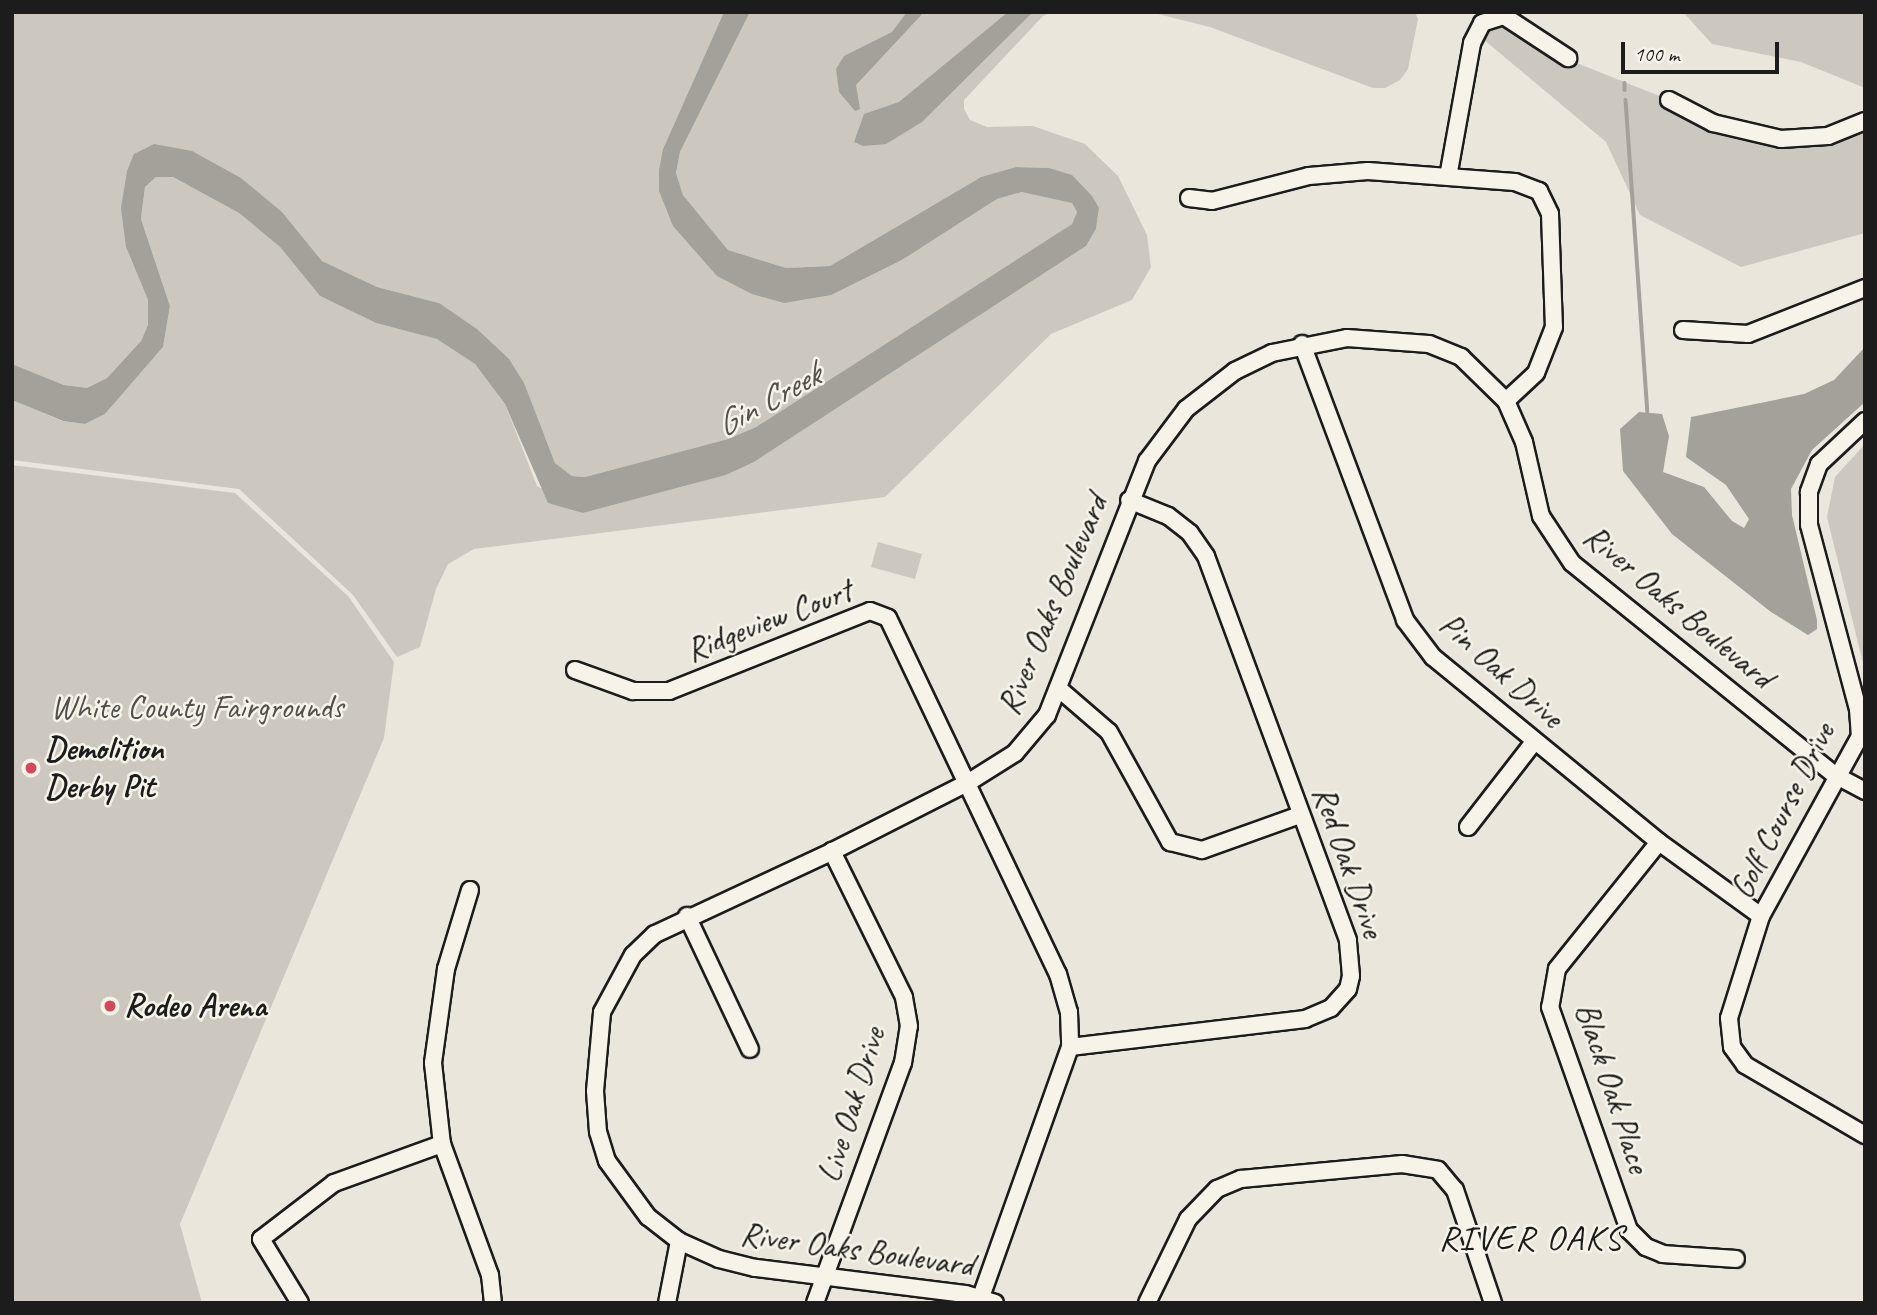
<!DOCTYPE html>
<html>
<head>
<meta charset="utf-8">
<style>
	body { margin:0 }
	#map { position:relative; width:1877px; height:1315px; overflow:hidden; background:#eae6dc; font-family:Caveat,sans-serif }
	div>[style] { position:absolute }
	.green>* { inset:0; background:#ccc8c0 }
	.water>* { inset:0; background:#a3a19a }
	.stream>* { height:3.5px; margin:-1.75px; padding:0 1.75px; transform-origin:1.75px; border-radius:1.75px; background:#a3a19a }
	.roads { filter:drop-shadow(2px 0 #1c1c1c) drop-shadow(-2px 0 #1c1c1c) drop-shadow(0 2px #1c1c1c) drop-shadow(0 -2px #1c1c1c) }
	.minor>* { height:16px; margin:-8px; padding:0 8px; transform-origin:8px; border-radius:8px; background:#f7f3e8 }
	.dots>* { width:19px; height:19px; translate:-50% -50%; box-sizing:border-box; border:4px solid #f7f3e8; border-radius:50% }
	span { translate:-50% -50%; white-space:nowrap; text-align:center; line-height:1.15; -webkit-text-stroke:5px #f7f3e8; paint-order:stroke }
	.street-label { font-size:33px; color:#1c1c1c }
	.park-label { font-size:33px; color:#51504d }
	.poi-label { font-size:33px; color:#1c1c1c; font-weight:700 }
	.left { translate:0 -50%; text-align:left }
	.water-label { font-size:35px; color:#52514e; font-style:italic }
	.neighbourhood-label { font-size:35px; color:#1c1c1c; letter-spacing:2px }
	.frame { position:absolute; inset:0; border:14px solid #1c1c1c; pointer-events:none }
	.scale { position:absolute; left:1621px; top:42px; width:158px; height:32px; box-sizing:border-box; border:4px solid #1c1c1c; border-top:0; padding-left:9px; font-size:21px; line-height:24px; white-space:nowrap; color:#1c1c1c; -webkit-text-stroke:5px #f7f3e8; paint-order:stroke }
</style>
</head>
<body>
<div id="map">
	<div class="green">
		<div style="clip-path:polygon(12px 12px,724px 12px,663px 149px,673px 226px,831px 294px,902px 260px,997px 199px,1022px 192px,1053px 196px,1072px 203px,1077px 212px,1072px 224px,756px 427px,728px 439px,585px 477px,572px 476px,555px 463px,545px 437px,439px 303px,377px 287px,322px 261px,282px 212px,154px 144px,126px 247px,148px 300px,148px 325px,141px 341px,107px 378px,87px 388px,64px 385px,12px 364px)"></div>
		<div style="clip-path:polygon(750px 12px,1052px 12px,1043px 16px,964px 100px,964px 109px,970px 120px,987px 127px,1033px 126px,1085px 144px,1118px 176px,1147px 235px,1151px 267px,1132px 300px,1051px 334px,885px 497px,474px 549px,448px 564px,436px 589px,420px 647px,397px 657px,353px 595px,239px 489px,12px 460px,12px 400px,62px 421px,85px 424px,105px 414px,163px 347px,170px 306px,141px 219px,145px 187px,156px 177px,173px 177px,239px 213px,280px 247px,320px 296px,376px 323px,438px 339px,475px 364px,505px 404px,537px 486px,583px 513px,726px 475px,754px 462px,1086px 246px,1096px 229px,1099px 208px,1049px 168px,1016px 167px,981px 177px,830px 266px,786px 268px,728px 250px,683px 195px,676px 173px,680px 152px)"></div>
		<div style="clip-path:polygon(1150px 12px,1415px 12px,1418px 19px,1408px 69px,1400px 80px,1385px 88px,1373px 88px,1210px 27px)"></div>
		<div style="clip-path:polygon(1683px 12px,1865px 12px,1865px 88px,1801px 62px,1712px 44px)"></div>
		<div style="clip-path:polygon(1497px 21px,1574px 62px,1662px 97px,1665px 106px,1712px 131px,1808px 148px,1840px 142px,1865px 128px,1865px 233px,1741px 267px,1640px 215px,1606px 142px,1483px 39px,1486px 28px)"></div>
		<div style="clip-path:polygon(1865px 444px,1865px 671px,1827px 517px,1835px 477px)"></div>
		<div style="clip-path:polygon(12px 465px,235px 493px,348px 596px,394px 662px,384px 738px,180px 1224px,202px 1303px,12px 1303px)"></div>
		<div style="clip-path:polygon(878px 542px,922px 554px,915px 579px,871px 567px)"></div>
	</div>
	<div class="water">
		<div style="clip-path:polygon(724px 12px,750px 12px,680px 152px,676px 173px,683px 195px,728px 250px,786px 268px,830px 266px,981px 177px,1016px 167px,1049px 168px,1072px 175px,1092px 196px,1099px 208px,1096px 229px,1086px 246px,754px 462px,726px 475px,583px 513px,548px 503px,505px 404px,475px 364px,437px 339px,376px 323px,320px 296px,280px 247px,239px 213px,173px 177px,156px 177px,145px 187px,141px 219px,170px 306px,163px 347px,105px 414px,85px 424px,63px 421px,12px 400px,12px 364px,64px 385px,87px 388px,107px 378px,141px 341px,148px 325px,148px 300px,126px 247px,121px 208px,127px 171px,134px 154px,154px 144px,192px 151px,241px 178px,282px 212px,322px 261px,377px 287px,439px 303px,477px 329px,509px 359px,524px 383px,555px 463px,572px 476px,585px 477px,728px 439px,756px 427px,1072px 224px,1077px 212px,1072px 203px,1022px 192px,997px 199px,902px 260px,831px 295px,784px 303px,752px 294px,717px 276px,673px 226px,659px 191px,659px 170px,663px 149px)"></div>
		<div style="clip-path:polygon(907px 12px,924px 12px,856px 85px,860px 109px,855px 111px,839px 92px,836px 69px,844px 56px,892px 32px)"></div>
		<div style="clip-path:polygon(1008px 12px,1033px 12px,922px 122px,886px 144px,863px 146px,854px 142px,864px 114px,899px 102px)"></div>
		<div style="clip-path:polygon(1865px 347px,1865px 402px,1812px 450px,1791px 489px,1792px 515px,1817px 620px,1817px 629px,1808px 635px,1771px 612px,1672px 534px,1623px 471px,1620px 429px,1639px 412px,1662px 414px,1669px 436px,1663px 472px,1704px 487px,1732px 521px,1744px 528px,1749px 519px,1726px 485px,1686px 457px,1691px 417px,1804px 394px,1834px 380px)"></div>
	</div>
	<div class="stream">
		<div style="left:1625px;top:83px;width:7px;rotate:90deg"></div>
		<div style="left:1626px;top:100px;width:312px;rotate:86deg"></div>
	</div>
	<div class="roads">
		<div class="minor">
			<div style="left:1669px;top:100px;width:50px;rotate:27.6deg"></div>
			<div style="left:1713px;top:123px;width:70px;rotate:13.2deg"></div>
			<div style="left:1781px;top:139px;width:47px;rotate:-3.7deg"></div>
			<div style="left:1828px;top:136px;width:40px;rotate:-22deg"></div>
			<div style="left:1448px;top:177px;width:136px;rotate:-79.8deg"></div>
			<div style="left:1472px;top:43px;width:22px;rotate:-63deg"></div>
			<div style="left:1482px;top:23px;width:23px;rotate:-18deg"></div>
			<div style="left:1504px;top:16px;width:77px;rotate:33.3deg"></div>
			<div style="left:1189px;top:198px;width:23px;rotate:7deg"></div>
			<div style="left:1212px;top:201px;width:100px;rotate:-14.5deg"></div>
			<div style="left:1309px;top:176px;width:59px;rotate:-4.8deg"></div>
			<div style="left:1368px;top:171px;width:147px;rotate:4.3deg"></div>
			<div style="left:1515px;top:182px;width:26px;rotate:21deg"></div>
			<div style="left:1539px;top:191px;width:25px;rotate:64deg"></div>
			<div style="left:1550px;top:214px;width:113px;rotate:88deg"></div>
			<div style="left:1554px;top:327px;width:49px;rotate:111.4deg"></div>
			<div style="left:1536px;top:373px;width:41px;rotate:137deg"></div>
			<div style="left:1683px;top:330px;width:65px;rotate:3.5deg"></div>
			<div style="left:1748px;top:334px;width:126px;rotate:-21.5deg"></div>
			<div style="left:1302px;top:344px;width:295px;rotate:69.5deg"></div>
			<div style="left:1405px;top:620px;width:46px;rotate:52.9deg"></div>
			<div style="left:1433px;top:657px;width:292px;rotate:39.3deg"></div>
			<div style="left:1659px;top:842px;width:126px;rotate:36deg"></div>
			<div style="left:1865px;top:421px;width:63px;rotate:136.9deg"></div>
			<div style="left:1819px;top:464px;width:30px;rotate:110deg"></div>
			<div style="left:1809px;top:492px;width:33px;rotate:90deg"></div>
			<div style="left:1809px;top:525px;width:190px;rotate:75.1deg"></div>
			<div style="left:1858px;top:709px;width:27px;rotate:86deg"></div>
			<div style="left:1860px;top:736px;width:205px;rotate:118.8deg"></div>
			<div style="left:1761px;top:916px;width:107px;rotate:107.4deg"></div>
			<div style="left:1729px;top:1018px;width:29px;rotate:84deg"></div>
			<div style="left:1732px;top:1047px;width:22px;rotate:54deg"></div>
			<div style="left:1745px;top:1065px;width:139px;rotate:30.3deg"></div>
			<div style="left:575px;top:670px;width:62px;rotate:19.9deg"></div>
			<div style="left:633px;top:691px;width:36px"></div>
			<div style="left:669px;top:691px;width:216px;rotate:-21.7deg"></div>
			<div style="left:870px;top:611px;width:19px;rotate:21deg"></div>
			<div style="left:888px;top:618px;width:395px;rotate:64.5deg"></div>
			<div style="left:1058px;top:974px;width:40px;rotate:74deg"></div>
			<div style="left:1069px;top:1012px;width:35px;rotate:88deg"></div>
			<div style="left:1070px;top:1047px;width:272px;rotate:109.6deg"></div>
			<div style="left:1058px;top:688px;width:67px;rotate:40.8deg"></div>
			<div style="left:1109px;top:732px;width:126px;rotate:61deg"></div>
			<div style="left:1170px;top:842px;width:33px;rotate:14deg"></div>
			<div style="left:1202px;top:850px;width:104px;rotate:-19.7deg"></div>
			<div style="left:1468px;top:827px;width:108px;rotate:-52.2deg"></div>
			<div style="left:1659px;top:842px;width:163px;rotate:128.8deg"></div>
			<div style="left:1557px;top:969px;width:39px;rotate:100deg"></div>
			<div style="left:1550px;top:1007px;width:237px;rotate:70.5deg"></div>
			<div style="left:1629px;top:1230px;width:24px;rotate:45deg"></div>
			<div style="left:1646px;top:1247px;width:18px;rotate:22deg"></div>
			<div style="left:1663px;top:1254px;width:73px;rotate:3.9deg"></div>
			<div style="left:470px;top:890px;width:83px;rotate:106.9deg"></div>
			<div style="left:446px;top:969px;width:95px;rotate:97.9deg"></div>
			<div style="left:433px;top:1063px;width:81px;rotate:83.7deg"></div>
			<div style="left:442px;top:1144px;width:140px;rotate:69.9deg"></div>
			<div style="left:490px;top:1275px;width:28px;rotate:84deg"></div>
			<div style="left:687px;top:916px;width:147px;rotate:64.7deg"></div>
			<div style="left:1070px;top:1047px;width:237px;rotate:-6.8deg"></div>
			<div style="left:1305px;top:1019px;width:28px;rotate:-23deg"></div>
			<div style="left:1331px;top:1008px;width:25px;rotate:-48deg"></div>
			<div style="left:1348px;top:989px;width:13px;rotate:-77deg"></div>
			<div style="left:1351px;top:976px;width:36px;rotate:-95deg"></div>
			<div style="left:1348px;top:940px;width:409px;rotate:-110.3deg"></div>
			<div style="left:1206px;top:556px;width:28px;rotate:-125deg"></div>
			<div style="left:1190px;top:533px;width:28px;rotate:-142deg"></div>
			<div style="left:1168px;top:516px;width:42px;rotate:-157.7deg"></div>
			<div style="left:300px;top:1303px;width:75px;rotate:-121.4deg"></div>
			<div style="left:261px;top:1239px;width:92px;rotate:-37.5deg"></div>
			<div style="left:334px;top:1183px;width:115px;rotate:-19.9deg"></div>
			<div style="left:667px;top:1303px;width:63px;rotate:-79deg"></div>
			<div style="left:815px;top:1303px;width:256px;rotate:-69.9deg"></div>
			<div style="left:903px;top:1063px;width:37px;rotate:-81deg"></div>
			<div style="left:909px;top:1026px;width:29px;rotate:-100deg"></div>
			<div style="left:904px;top:997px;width:163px;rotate:-116.3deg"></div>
			<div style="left:995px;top:1303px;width:31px;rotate:-163deg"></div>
			<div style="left:965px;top:1294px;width:212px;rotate:-172.9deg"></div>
			<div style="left:755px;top:1268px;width:37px;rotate:-166deg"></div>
			<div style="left:719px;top:1259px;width:44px;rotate:-155.8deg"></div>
			<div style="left:679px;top:1241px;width:39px;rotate:-142deg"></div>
			<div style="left:648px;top:1217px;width:69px;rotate:-126.2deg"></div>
			<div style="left:607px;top:1161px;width:30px;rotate:-107deg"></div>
			<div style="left:598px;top:1132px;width:41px;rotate:-94.2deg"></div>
			<div style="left:595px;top:1091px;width:79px;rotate:-84.9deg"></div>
			<div style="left:602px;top:1012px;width:65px;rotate:-61.5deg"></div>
			<div style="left:633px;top:955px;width:30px;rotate:-44deg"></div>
			<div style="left:655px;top:934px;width:194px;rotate:-25deg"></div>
			<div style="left:831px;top:852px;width:155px;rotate:-26.9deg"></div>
			<div style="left:969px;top:782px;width:54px;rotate:-32.2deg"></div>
			<div style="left:1015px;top:753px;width:50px;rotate:-49.9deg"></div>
			<div style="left:1047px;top:715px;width:273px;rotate:-68.5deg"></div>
			<div style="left:1147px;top:461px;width:65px;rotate:-53.1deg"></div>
			<div style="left:1186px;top:409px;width:62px;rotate:-37.8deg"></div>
			<div style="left:1235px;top:371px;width:41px;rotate:-25.9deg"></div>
			<div style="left:1272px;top:353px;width:76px;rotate:-11.3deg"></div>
			<div style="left:1347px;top:338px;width:82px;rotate:4.2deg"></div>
			<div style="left:1429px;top:344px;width:35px;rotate:22deg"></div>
			<div style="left:1461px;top:357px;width:63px;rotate:44.4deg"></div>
			<div style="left:1506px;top:401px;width:45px;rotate:66.3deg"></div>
			<div style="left:1524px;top:442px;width:76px;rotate:77.1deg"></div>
			<div style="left:1541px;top:516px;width:56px;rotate:56.6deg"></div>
			<div style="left:1572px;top:563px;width:338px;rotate:38.9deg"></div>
			<div style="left:1835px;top:775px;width:34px;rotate:28deg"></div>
			<div style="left:1147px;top:1303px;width:93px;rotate:-64deg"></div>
			<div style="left:1188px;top:1219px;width:42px;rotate:-46deg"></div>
			<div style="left:1217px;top:1189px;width:26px;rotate:-23deg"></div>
			<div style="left:1241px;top:1179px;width:162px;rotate:-5.3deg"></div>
			<div style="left:1402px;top:1164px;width:36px;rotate:9deg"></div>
			<div style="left:1438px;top:1170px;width:26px;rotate:50deg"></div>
			<div style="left:1455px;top:1190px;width:119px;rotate:71.4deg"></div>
		</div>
	</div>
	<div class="dots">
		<div style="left:31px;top:768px;background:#d1495b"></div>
		<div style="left:110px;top:1006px;background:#d1495b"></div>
	</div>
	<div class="street-label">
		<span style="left:1053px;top:605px;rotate:-67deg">River Oaks Boulevard</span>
		<span style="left:1678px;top:607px;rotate:40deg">River Oaks Boulevard</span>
		<span style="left:769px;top:621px;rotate:-21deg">Ridgeview Court</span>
		<span style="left:1501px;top:671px;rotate:42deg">Pin Oak Drive</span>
		<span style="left:1783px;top:811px;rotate:-63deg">Golf Course Drive</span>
		<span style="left:1348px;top:862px;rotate:71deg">Red Oak Drive</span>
		<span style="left:1612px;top:1088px;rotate:72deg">Black Oak Place</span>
		<span style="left:852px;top:1105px;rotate:-73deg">Live Oak Drive</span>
		<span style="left:857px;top:1250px;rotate:8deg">River Oaks Boulevard</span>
	</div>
	<div class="park-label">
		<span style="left:197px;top:708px">White County Fairgrounds</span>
	</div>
	<div class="poi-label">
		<span class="left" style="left:45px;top:768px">Demolition<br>Derby Pit</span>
		<span class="left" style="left:124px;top:1006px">Rodeo Arena</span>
	</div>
	<div class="water-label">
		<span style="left:768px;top:400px;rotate:-29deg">Gin Creek</span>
	</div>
	<div class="neighbourhood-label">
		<span style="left:1531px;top:1238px">RIVER OAKS</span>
	</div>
	<div class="frame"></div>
	<div class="scale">100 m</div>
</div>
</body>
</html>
